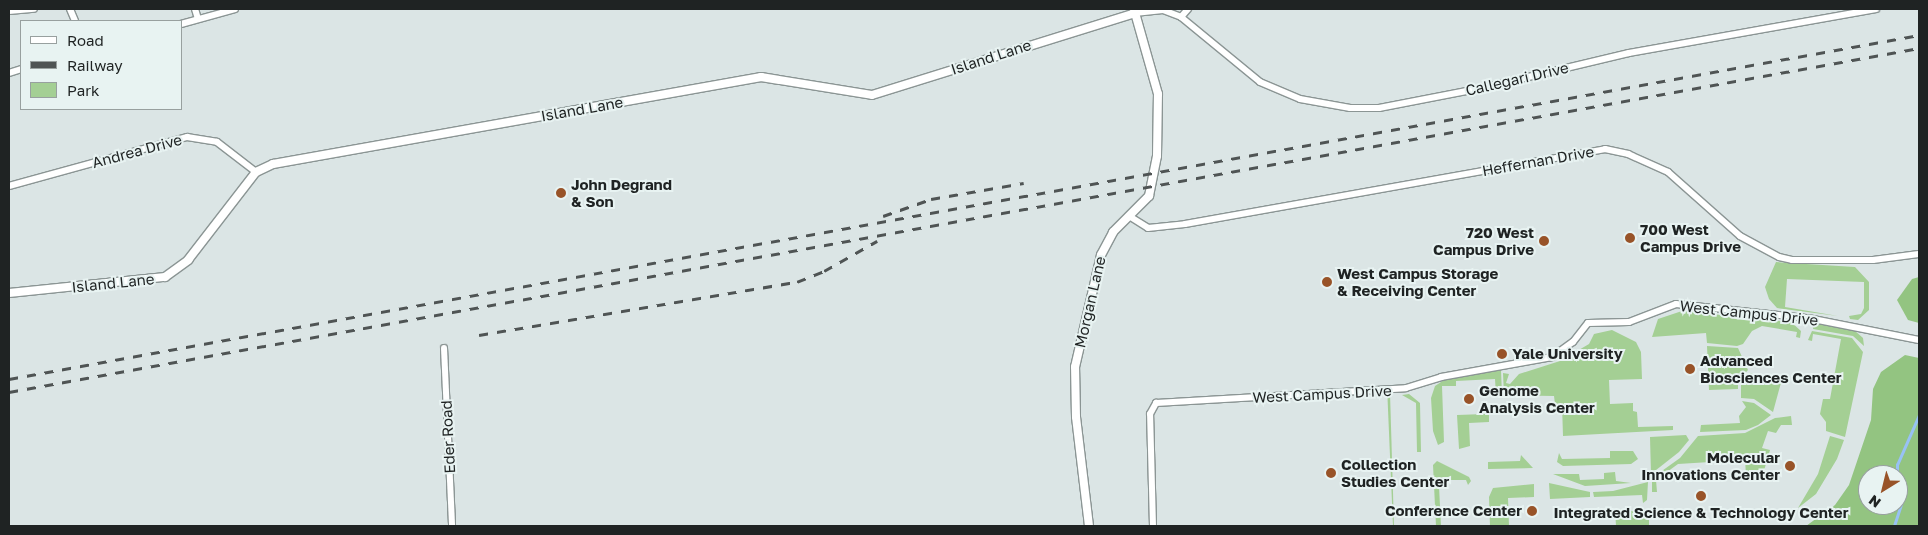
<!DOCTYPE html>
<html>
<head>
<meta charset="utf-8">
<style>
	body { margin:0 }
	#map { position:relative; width:1928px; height:535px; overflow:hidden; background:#dbe5e5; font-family:"Golos Text",sans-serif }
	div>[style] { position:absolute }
	.green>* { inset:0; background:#a4cf94 }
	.forest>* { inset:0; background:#93c481 }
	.stream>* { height:2.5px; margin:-1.25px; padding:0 1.25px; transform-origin:1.25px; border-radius:1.25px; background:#98c1f4 }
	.roads { filter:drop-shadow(1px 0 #8b9594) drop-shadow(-1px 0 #8b9594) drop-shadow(0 1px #8b9594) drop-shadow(0 -1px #8b9594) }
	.minor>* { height:6px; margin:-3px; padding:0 3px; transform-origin:3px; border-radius:3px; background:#fff }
	.tertiary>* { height:8px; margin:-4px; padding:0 4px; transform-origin:4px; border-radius:4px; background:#fff }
	.rail>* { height:2.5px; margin-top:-1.25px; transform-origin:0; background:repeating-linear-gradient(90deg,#4f5454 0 9px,transparent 0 18px) }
	.dots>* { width:14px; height:14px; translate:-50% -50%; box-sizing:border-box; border:2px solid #e8f3f2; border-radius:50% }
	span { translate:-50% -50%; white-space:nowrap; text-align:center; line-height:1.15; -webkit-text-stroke:4px #e8f3f2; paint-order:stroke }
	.street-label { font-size:15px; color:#1f2323 }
	.poi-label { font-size:15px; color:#1f2323; font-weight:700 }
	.left { translate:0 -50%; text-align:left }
	.right { translate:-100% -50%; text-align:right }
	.frame { position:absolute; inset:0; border:10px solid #1f2323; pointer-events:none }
	.legend { position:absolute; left:20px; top:20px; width:162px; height:90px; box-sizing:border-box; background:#e8f3f2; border:1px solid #98a09f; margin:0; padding:6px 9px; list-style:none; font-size:15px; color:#1f2323 }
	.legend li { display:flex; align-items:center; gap:10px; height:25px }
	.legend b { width:25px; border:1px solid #98a09f }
	.north { position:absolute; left:1858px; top:465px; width:50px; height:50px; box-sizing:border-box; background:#e8f3f2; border:1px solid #98a09f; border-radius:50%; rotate:216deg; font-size:14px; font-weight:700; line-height:20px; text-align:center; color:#1f2323 }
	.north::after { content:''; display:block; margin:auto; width:18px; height:22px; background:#985328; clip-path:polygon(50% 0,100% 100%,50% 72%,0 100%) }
</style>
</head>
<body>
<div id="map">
	<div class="green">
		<div style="clip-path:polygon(1776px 262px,1855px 267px,1869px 282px,1869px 310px,1858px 320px,1850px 319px,1849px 316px,1861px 314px,1864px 308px,1864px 282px,1787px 279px,1785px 307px,1838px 316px,1777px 308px,1769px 299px,1765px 287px)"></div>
		<div style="clip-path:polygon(1682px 311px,1791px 322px,1801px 331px,1800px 338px,1796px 337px,1797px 332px,1762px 326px,1752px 331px,1743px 344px,1737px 346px,1707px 343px,1706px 333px,1652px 337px,1658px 319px)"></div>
		<div style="clip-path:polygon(1814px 323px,1854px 330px,1863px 338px,1864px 346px,1853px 336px,1813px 329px)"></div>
		<div style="clip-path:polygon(1612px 330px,1636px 342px,1641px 352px,1642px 379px,1609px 380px,1610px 404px,1633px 403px,1633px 411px,1637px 412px,1638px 427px,1673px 426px,1673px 430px,1563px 436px,1562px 405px,1555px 404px,1554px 396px,1504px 395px,1503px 373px,1509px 374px,1506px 383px,1510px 384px,1519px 374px,1560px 361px,1589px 344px,1594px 334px)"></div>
		<div style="clip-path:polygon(1812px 331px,1852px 338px,1863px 352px,1845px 437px,1826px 431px,1826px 422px,1820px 414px,1823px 399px,1830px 399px,1841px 339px,1813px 334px,1812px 341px,1808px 340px)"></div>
		<div style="clip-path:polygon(1707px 346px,1738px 348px,1748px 370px,1738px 381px,1738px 389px,1709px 390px)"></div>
		<div style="clip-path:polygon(1501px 370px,1502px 395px,1496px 395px,1495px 379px,1456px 381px,1456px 386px,1442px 386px,1444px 442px,1438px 445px,1433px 431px,1431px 398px,1435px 386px,1444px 380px)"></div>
		<div style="clip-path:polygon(1749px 373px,1782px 379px,1773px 412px,1754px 399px,1741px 398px,1741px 383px)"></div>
		<div style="clip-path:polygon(1387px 386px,1390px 393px,1394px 526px,1393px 526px)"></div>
		<div style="clip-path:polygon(1409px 394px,1420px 403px,1421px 452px,1417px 452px,1416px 403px,1402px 395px)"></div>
		<div style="clip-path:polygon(1742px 401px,1754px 403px,1771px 415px,1758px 425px,1746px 430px,1700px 432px,1701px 425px,1740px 423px,1739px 416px,1746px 407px)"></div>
		<div style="clip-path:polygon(1485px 407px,1489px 407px,1489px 422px,1469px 423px,1470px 446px,1459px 449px,1457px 415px,1485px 414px)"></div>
		<div style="clip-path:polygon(1791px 416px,1792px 425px,1781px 425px,1776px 433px,1768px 431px,1762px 448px,1770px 450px,1761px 481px,1746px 477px,1745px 458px,1710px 459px,1710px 462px,1678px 464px,1656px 480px,1657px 492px,1652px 492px,1652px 478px,1680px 458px,1698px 436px,1745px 433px,1775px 418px)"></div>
		<div style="clip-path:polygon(1686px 435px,1689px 440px,1679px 452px,1651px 474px,1650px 437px)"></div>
		<div style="clip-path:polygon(1830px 436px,1844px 440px,1837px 459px,1816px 494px,1798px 508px,1818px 474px)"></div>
		<div style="clip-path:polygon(1610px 451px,1633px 451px,1638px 459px,1631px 464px,1563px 466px,1557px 462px,1559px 453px,1562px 459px,1610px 458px)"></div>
		<div style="clip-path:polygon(1521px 455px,1533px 468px,1488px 469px,1488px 462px,1520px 461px)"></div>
		<div style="clip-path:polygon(1437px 461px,1469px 477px,1471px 481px,1468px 485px,1466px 480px,1447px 480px,1439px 486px,1441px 526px,1436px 526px,1433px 465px)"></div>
		<div style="clip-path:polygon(1615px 472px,1616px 481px,1631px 483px,1585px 486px,1553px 474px,1579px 474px,1580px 480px,1604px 479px,1604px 473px)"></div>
		<div style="clip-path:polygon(1648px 482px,1647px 500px,1643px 503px,1642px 495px,1594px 497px,1593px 492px,1613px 491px)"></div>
		<div style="clip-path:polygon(1549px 483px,1590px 492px,1590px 497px,1550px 499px)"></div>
		<div style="clip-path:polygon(1534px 484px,1534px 497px,1508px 498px,1509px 526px,1490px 526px,1489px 497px,1493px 488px)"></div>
		<div style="clip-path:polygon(1643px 508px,1645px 516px,1649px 516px,1649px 526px,1616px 526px,1615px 509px,1642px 512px,1642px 516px)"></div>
	</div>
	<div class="forest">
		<div style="clip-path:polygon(1919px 277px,1919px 323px,1908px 320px,1897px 300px,1912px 279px)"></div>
		<div style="clip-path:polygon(evenodd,1905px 355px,1919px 358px,1919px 526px,1806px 526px,1835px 505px,1849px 485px,1871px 420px,1873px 389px,1881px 372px,1905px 355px,1868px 475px,1898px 475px,1898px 505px,1868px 505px,1868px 475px)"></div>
	</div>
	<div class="stream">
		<div style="left:1897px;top:475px;width:10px;rotate:-90deg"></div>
		<div style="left:1897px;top:465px;width:55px;rotate:-66.3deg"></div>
		<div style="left:1894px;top:526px;width:26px;rotate:-72deg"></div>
		<div style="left:1902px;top:501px;width:22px;rotate:-100deg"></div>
	</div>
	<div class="roads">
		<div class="minor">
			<div style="left:70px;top:9px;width:13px;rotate:67deg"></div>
			<div style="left:195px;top:9px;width:10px;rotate:73deg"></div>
			<div style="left:9px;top:11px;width:25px;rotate:-5deg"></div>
			<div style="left:1135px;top:13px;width:28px;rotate:-6deg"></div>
			<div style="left:1163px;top:10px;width:19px;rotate:21deg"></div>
			<div style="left:1181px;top:17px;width:11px;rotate:-49deg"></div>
			<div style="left:1181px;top:17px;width:102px;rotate:39.4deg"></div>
			<div style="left:1260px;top:82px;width:43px;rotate:23deg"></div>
			<div style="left:1300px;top:99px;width:51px;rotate:10.2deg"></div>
			<div style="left:1350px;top:108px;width:29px"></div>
			<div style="left:1379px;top:108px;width:105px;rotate:-11deg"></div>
			<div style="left:1482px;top:88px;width:151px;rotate:-13.4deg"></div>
			<div style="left:1629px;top:53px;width:251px;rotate:-10.1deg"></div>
			<div style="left:181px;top:24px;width:56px;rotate:-15.5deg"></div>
			<div style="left:9px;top:73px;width:13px;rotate:-18deg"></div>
			<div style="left:9px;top:186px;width:185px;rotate:-15.4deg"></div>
			<div style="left:187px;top:137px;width:30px;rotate:9deg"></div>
			<div style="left:217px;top:142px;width:49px;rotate:37.6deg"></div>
			<div style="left:1129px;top:216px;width:22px;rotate:32deg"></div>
			<div style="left:1148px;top:228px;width:37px;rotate:-6deg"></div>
			<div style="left:1185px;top:224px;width:427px;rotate:-10.1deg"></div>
			<div style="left:1605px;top:149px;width:24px;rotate:12deg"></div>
			<div style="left:1628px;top:154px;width:44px;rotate:24.2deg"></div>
			<div style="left:1668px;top:172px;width:96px;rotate:41.6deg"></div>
			<div style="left:1740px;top:236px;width:44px;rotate:28.3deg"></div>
			<div style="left:1779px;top:257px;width:13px;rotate:13deg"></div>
			<div style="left:1792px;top:260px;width:81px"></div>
			<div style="left:1873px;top:260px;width:46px;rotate:-7.4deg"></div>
			<div style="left:444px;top:348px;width:178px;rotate:87.4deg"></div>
			<div style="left:1153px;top:526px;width:112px;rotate:-91.5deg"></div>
			<div style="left:1150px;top:414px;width:13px;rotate:-61deg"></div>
			<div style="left:1156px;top:403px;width:250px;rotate:-3.4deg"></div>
			<div style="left:1406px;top:388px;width:37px;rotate:-17deg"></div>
			<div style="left:1441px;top:377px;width:113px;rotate:-10.2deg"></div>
			<div style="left:1552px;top:357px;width:26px;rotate:-36deg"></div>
			<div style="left:1573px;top:342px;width:24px;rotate:-52deg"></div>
			<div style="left:1588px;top:323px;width:41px;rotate:-1.4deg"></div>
			<div style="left:1629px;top:322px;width:50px;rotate:-21deg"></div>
			<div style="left:1676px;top:304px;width:133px;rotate:6.1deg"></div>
			<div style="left:1808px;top:318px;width:113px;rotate:11.2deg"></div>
		</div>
		<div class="tertiary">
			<div style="left:9px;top:293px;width:157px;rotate:-5.9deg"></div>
			<div style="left:165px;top:277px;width:29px;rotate:-36deg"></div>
			<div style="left:188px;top:260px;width:111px;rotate:-52.3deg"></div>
			<div style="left:256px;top:172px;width:19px;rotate:-25deg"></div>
			<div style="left:273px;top:164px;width:496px;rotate:-10.1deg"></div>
			<div style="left:761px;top:77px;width:112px;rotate:9.2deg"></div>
			<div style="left:872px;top:95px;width:275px;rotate:-17.3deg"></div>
			<div style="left:1089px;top:526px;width:110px;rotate:-96.8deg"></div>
			<div style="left:1076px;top:417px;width:50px;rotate:-91.1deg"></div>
			<div style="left:1075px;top:367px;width:115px;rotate:-76.9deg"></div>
			<div style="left:1101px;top:255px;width:26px;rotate:-62deg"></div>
			<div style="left:1113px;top:232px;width:51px;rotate:-45deg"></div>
			<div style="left:1149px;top:196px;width:41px;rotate:-78.7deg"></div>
			<div style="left:1157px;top:156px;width:62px;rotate:-89.1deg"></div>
			<div style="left:1158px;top:94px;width:88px;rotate:-105.8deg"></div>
		</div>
	</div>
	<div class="rail">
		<div style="left:883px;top:216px;width:51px;rotate:-19.5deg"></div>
		<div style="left:931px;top:199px;width:94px;rotate:-9.8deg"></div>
		<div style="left:479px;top:335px;width:322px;rotate:-9.5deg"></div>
		<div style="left:797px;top:282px;width:29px;rotate:-22deg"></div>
		<div style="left:824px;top:271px;width:61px;rotate:-29.5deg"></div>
		<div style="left:9px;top:379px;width:1941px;rotate:-10.21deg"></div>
		<div style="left:9px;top:392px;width:1941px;rotate:-10.21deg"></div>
	</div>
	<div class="dots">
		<div style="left:561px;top:193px;background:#985328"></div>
		<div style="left:1630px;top:238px;background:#985328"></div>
		<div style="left:1544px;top:241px;background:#985328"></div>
		<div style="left:1327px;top:282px;background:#985328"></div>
		<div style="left:1502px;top:354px;background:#985328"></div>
		<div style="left:1690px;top:369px;background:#985328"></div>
		<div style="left:1469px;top:399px;background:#985328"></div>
		<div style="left:1790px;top:466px;background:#985328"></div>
		<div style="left:1331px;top:473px;background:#985328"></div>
		<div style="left:1701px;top:496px;background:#985328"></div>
		<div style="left:1532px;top:511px;background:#985328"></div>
	</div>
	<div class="street-label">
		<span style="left:991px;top:57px;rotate:-18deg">Island Lane</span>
		<span style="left:1517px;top:79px;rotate:-13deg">Callegari Drive</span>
		<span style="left:582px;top:109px;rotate:-10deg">Island Lane</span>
		<span style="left:137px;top:151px;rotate:-15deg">Andrea Drive</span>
		<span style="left:1538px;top:161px;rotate:-10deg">Heffernan Drive</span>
		<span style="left:113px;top:283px;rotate:-6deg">Island Lane</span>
		<span style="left:1090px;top:302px;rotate:-77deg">Morgan Lane</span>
		<span style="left:1749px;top:313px;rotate:6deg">West Campus Drive</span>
		<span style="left:1322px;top:394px;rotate:-3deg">West Campus Drive</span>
		<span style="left:448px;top:437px;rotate:-93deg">Eder Road</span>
	</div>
	<div class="poi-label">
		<span class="left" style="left:571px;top:193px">John Degrand<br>&amp; Son</span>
		<span class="left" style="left:1640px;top:238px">700 West<br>Campus Drive</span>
		<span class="right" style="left:1534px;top:241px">720 West<br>Campus Drive</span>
		<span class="left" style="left:1337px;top:282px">West Campus Storage<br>&amp; Receiving Center</span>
		<span class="left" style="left:1512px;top:354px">Yale University</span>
		<span class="left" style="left:1700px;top:369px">Advanced<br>Biosciences Center</span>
		<span class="left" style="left:1479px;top:399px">Genome<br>Analysis Center</span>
		<span class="right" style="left:1780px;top:466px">Molecular<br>Innovations Center</span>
		<span class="left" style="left:1341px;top:473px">Collection<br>Studies Center</span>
		<span class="right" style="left:1522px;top:511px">Conference Center</span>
		<span style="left:1701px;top:513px">Integrated Science &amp; Technology Center</span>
	</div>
	<div class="frame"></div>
	<ul class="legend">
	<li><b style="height:6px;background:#fff"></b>Road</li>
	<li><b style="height:6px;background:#4f5454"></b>Railway</li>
	<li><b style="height:14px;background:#a4cf94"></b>Park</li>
	</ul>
	<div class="north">N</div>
</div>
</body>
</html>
